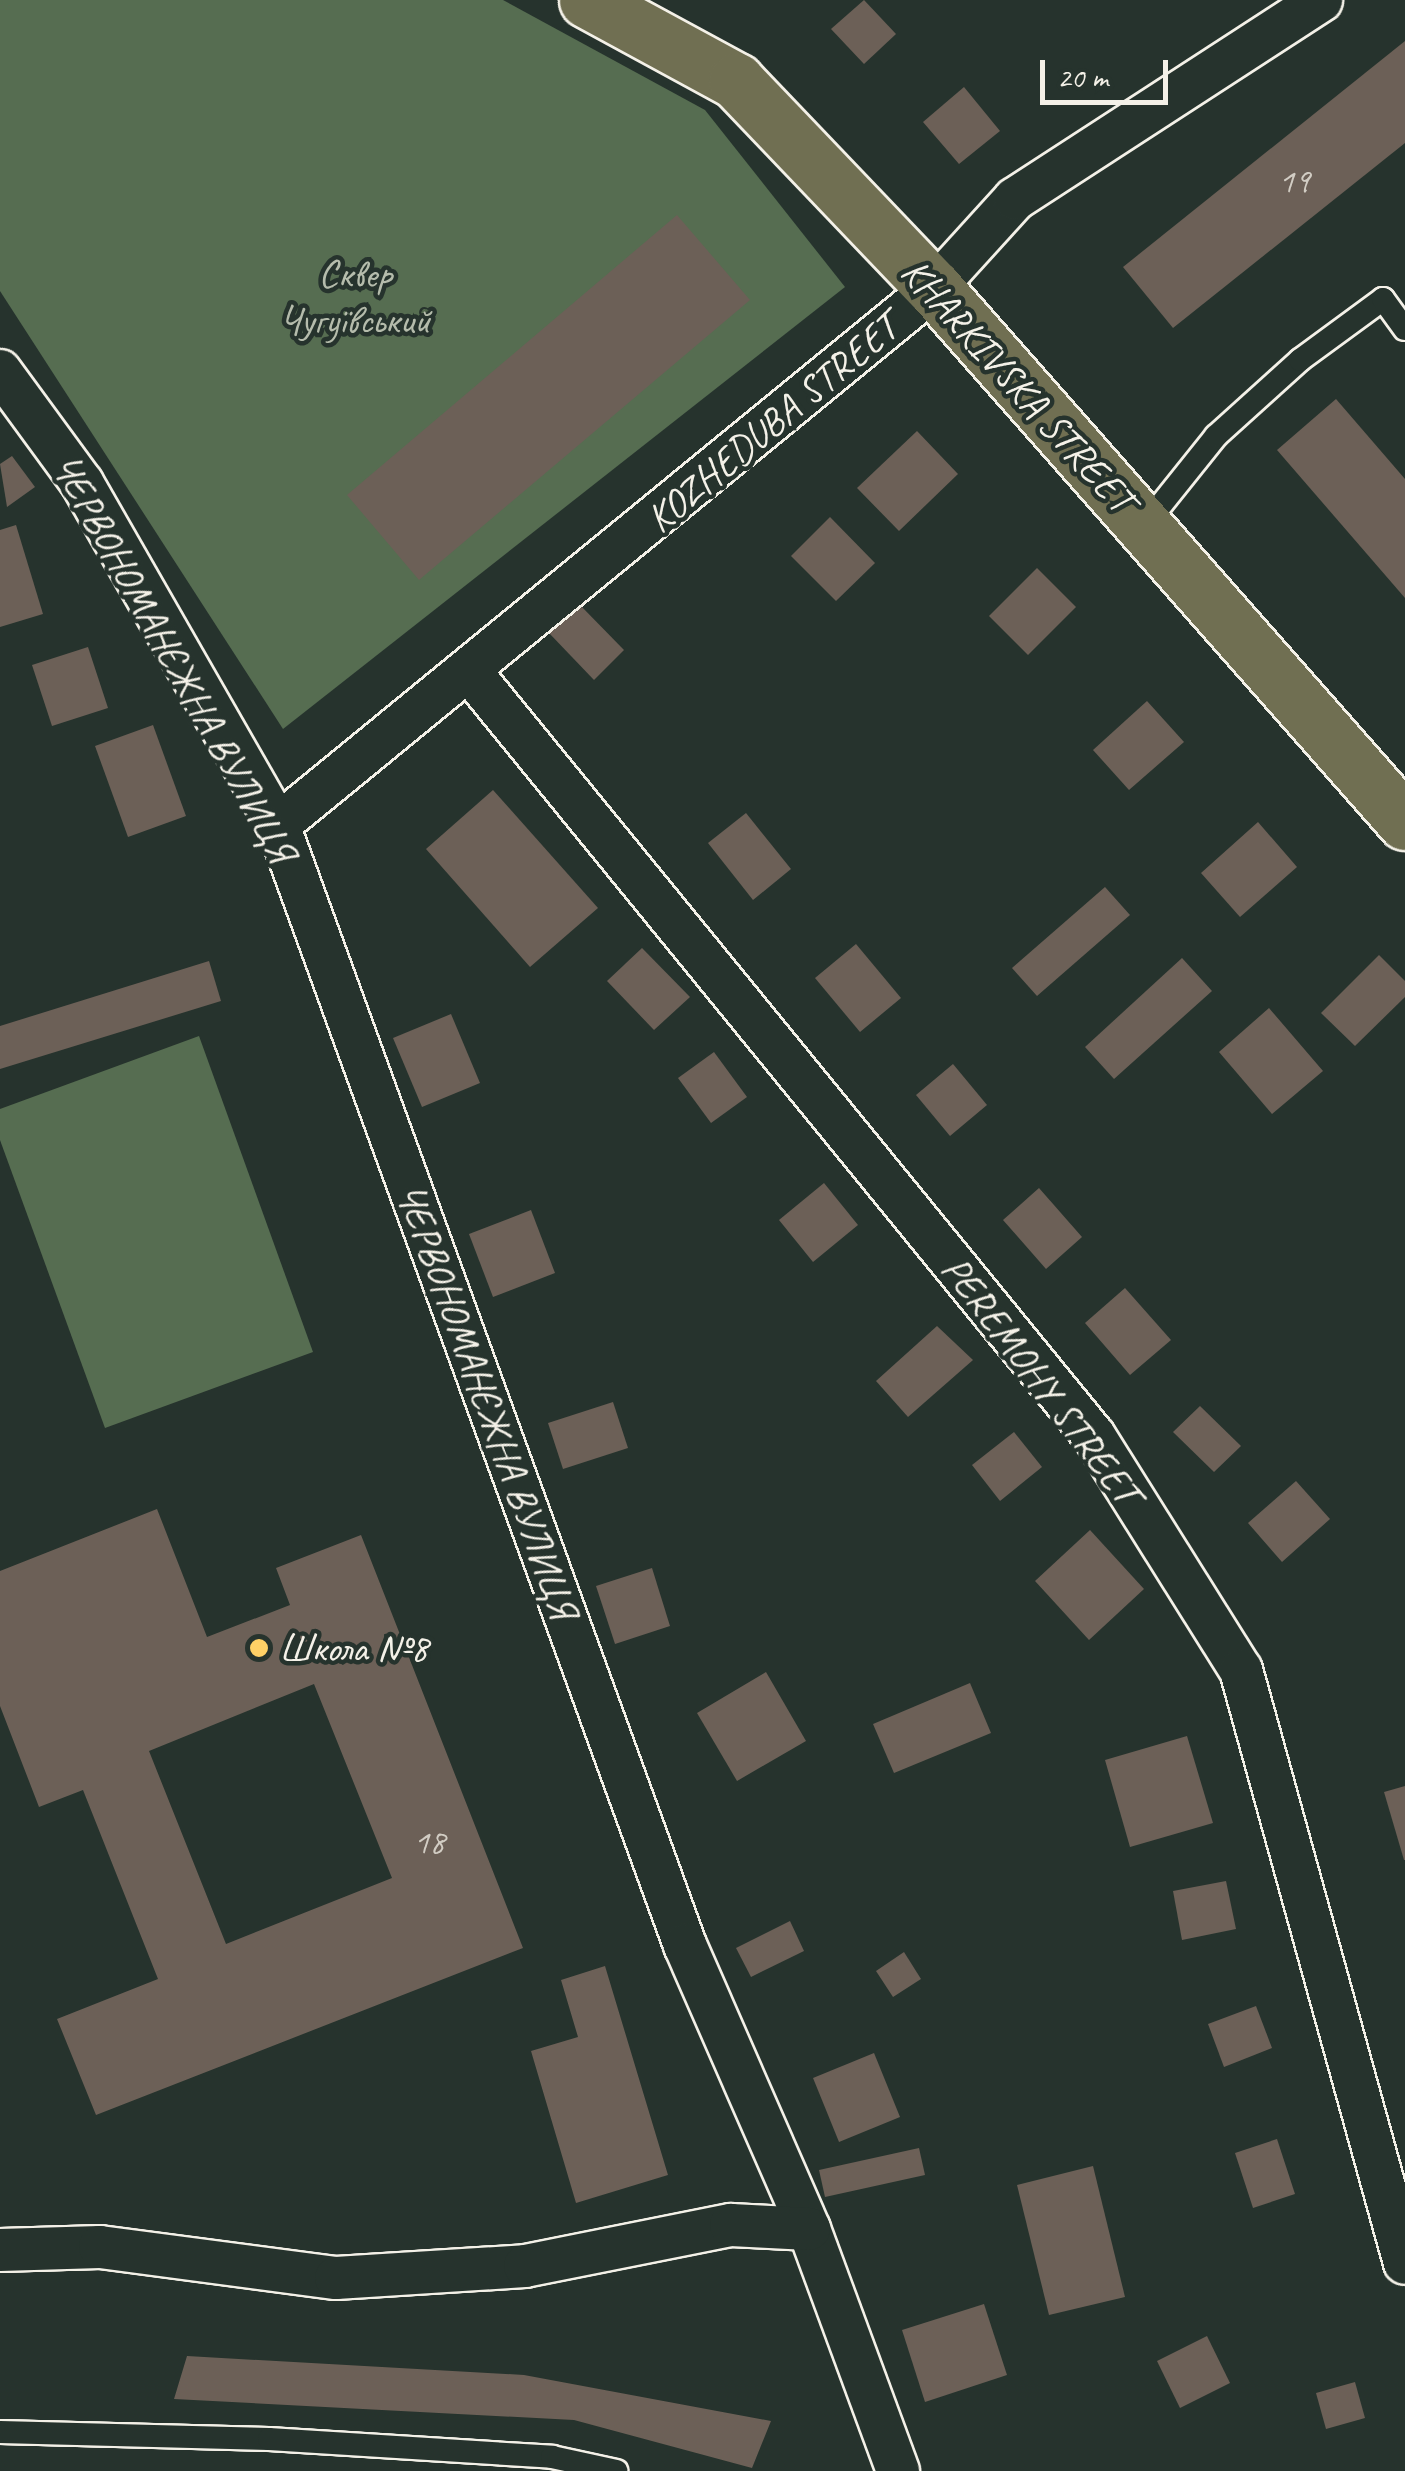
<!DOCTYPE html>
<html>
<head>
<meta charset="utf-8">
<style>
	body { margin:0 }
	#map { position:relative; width:1405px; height:2471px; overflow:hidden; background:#26332d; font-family:Caveat,sans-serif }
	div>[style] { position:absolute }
	.green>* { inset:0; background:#566d51 }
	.building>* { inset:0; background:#6c6057 }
	.roads { filter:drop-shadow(2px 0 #f4f1e8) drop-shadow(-2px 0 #f4f1e8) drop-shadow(0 2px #f4f1e8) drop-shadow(0 -2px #f4f1e8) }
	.lane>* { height:22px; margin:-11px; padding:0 11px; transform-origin:11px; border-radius:11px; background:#26332d }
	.street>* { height:42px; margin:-21px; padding:0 21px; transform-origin:21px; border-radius:21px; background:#26332d }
	.primary>* { height:55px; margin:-27.5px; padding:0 27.5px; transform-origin:27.5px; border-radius:27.5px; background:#706f52 }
	.dots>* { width:28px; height:28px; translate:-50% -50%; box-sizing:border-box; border:5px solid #26332d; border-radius:50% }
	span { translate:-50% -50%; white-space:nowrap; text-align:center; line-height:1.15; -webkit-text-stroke:9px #26332d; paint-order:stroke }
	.number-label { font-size:35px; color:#d2cdc4 }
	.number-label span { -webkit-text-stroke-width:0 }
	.park-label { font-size:40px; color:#b5bcac }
	.street-label { font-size:40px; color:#f4f1e8 }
	.poi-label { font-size:40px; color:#f4f1e8 }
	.left { translate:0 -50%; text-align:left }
	.scale { position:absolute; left:1040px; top:60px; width:128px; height:45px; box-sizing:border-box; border:5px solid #f4f1e8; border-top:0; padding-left:12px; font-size:30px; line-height:35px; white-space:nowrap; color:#f4f1e8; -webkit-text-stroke:8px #26332d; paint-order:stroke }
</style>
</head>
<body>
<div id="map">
	<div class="green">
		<div style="clip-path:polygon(0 0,503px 0,705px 110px,845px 287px,283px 729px,0 291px)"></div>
		<div style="clip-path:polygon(199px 1036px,313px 1352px,105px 1428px,0 1140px,0 1109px)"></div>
	</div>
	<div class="building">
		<div style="clip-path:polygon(864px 0,896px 34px,864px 64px,831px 29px)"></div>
		<div style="clip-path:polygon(1405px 41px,1405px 143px,1173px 328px,1123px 267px)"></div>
		<div style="clip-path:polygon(964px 87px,1000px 131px,959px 164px,923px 122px)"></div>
		<div style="clip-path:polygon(677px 215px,750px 300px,419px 580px,347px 495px)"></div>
		<div style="clip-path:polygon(1336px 399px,1405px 479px,1405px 598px,1277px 450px)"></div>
		<div style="clip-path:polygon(917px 431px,958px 474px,899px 531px,857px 488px)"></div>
		<div style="clip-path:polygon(12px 456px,35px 487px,7px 507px,0 464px)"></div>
		<div style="clip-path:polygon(830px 517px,875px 563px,836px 601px,791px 556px)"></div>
		<div style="clip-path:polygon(16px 525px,43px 614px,0 627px,0 530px)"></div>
		<div style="clip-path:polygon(1037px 568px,1076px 607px,1028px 655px,989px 616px)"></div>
		<div style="clip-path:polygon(579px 604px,624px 650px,594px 680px,549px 633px)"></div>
		<div style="clip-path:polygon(88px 647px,108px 708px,52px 726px,32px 665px)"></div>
		<div style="clip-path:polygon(1147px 701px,1184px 742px,1129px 790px,1093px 750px)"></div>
		<div style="clip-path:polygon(153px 725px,186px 816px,128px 837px,95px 746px)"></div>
		<div style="clip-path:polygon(493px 790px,598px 908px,530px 967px,426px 849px)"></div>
		<div style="clip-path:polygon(746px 813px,791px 869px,753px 900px,708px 843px)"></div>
		<div style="clip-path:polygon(1258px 822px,1297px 867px,1240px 917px,1201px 873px)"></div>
		<div style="clip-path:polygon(1105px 887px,1130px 915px,1037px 996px,1012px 968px)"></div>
		<div style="clip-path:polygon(856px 944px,901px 998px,860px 1032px,815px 978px)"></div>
		<div style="clip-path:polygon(642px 948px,690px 997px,654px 1030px,607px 981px)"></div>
		<div style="clip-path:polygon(1379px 955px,1405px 981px,1405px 997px,1355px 1046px,1321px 1013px)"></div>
		<div style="clip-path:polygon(1182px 958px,1212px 991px,1114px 1079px,1085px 1047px)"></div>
		<div style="clip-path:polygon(209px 961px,221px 1001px,0 1069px,0 1026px)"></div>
		<div style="clip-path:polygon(1269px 1008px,1323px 1071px,1272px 1114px,1219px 1052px)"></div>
		<div style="clip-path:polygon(451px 1014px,480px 1083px,422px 1107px,393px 1038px)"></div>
		<div style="clip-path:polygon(714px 1052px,747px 1097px,711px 1123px,678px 1078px)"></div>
		<div style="clip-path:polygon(953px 1064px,987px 1105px,950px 1136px,916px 1095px)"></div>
		<div style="clip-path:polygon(824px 1183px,858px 1225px,813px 1262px,779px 1220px)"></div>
		<div style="clip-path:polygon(1039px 1188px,1082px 1237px,1046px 1269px,1003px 1220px)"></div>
		<div style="clip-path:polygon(531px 1210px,555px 1273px,493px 1297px,469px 1234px)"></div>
		<div style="clip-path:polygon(1125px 1288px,1171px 1340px,1130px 1375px,1085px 1323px)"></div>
		<div style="clip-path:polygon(937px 1326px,973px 1360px,908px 1417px,876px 1381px)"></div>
		<div style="clip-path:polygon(613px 1402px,628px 1448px,563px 1469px,548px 1423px)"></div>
		<div style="clip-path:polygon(1200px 1406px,1241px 1446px,1214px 1472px,1173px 1432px)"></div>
		<div style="clip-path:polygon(1014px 1432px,1042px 1467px,1000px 1501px,972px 1465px)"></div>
		<div style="clip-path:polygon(1296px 1481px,1330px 1519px,1282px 1562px,1248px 1523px)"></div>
		<div style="clip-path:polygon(evenodd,157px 1509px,207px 1637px,290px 1605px,276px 1568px,361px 1535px,523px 1948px,96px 2115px,57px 2019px,158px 1979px,83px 1790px,39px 1807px,0 1706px,0 1571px,157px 1509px,314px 1684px,392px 1878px,226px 1944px,149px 1751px,314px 1684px)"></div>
		<div style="clip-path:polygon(1090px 1530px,1144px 1589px,1089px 1640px,1035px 1581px)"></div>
		<div style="clip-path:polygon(652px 1568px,670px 1626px,615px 1644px,596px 1586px)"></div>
		<div style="clip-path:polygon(766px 1672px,806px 1741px,737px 1781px,697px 1713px)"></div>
		<div style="clip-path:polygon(970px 1683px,991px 1733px,894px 1773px,873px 1724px)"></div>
		<div style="clip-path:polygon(1187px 1736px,1213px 1823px,1130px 1847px,1105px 1760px)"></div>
		<div style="clip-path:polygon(1405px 1786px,1405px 1860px,1404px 1860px,1384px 1792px)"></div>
		<div style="clip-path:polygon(1226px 1881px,1236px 1929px,1182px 1940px,1173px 1891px)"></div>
		<div style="clip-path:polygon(790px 1921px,804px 1951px,751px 1977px,736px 1948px)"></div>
		<div style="clip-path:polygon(904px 1952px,921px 1979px,893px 1997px,876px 1971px)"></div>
		<div style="clip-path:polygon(605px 1966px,668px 2175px,576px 2203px,531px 2051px,578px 2037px,561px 1980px)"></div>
		<div style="clip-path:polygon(1256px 2006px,1272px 2048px,1224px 2067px,1208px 2024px)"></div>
		<div style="clip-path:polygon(874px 2053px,900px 2117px,839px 2142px,813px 2078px)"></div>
		<div style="clip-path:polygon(1277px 2139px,1295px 2194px,1253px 2208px,1235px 2153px)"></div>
		<div style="clip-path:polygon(919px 2148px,925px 2175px,825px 2197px,819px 2170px)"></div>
		<div style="clip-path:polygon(1093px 2166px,1125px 2297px,1049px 2315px,1017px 2185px)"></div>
		<div style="clip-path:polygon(984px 2304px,1007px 2375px,925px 2402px,902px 2330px)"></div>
		<div style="clip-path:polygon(1207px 2336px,1230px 2383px,1180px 2408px,1157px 2361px)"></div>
		<div style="clip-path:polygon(187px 2356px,524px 2375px,771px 2421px,752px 2468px,574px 2420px,174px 2399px)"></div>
		<div style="clip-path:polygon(1355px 2382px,1365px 2418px,1326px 2429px,1316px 2393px)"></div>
	</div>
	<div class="roads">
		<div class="lane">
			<div style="left:1144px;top:526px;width:115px;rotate:-51.3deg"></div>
			<div style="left:1216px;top:436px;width:113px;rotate:-42.1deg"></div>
			<div style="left:1300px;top:360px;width:103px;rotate:-36.3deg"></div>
			<div style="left:1383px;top:299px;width:37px;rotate:54deg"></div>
			<div style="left:0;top:2432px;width:269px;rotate:1.5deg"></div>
			<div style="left:269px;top:2439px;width:284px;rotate:3.6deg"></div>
			<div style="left:552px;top:2457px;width:66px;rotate:12.2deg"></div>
		</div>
		<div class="street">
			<div style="left:0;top:371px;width:139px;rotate:53.8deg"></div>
			<div style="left:82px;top:483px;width:394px;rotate:60.2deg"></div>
			<div style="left:278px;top:825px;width:1192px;rotate:70.03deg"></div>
			<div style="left:685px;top:1945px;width:310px;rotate:66.4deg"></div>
			<div style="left:809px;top:2229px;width:258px;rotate:69.8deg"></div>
			<div style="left:471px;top:673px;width:985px;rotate:50.77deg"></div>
			<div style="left:1094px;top:1436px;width:276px;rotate:57.9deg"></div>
			<div style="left:1241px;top:1670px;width:615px;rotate:74.54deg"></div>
			<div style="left:278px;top:825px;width:848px;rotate:-39.3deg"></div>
			<div style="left:934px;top:288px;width:120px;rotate:-47.7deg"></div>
			<div style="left:1015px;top:199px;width:365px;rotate:-33deg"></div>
			<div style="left:0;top:2250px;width:100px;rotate:-1.7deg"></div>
			<div style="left:100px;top:2247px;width:238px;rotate:7.5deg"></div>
			<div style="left:336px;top:2278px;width:189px;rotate:-3.6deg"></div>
			<div style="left:525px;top:2266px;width:210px;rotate:-11.3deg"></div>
			<div style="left:731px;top:2225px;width:78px;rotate:2.9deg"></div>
		</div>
		<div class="primary">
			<div style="left:587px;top:0;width:170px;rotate:28.5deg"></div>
			<div style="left:736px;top:81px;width:286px;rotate:46.3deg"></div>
			<div style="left:934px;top:288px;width:712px;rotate:48.59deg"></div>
		</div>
	</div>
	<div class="dots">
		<div style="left:259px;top:1648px;background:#ffd166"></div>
	</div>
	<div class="number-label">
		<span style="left:1294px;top:181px">19</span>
		<span style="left:429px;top:1842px">18</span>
	</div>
	<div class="park-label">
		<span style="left:355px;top:297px">Сквер<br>Чугуївський</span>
	</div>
	<div class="street-label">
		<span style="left:1018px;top:385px;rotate:48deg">KHARKIVSKA STREET</span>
		<span style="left:772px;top:423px;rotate:-40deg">KOZHEDUBA STREET</span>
		<span style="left:174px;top:658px;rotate:61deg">ЧЕРВОНОМАНЄЖНА ВУЛИЦЯ</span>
		<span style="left:1041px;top:1380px;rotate:53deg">PEREMOHY STREET</span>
		<span style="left:487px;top:1401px;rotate:70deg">ЧЕРВОНОМАНЄЖНА ВУЛИЦЯ</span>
	</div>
	<div class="poi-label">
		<span class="left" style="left:279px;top:1648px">Школа №8</span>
	</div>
	<div class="scale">20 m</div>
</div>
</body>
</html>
